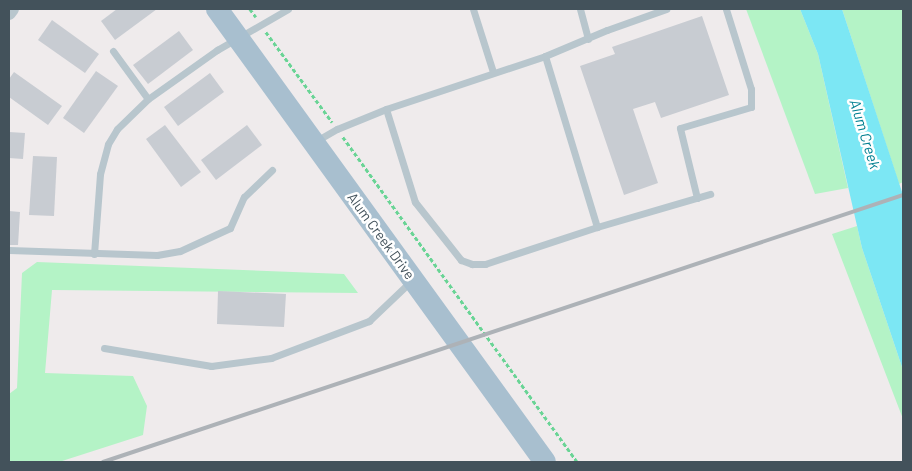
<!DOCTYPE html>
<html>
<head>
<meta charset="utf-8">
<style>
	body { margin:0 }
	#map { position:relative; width:912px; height:471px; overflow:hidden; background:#efebec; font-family:Barlow,sans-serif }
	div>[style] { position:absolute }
	.green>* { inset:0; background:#b4f3c6 }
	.water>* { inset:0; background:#7ce7f4 }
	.building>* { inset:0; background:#c8ccd2 }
	.path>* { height:2.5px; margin-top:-1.25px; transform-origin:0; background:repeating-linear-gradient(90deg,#69d495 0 4px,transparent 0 6.5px) }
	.service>* { height:7px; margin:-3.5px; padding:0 3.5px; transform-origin:3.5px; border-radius:3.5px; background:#b8c6cd }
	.minor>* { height:14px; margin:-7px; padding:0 7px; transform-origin:7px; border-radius:7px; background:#b8c6cd }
	.primary>* { height:22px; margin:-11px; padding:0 11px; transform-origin:11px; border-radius:11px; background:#a8bfcf }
	.rail>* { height:4px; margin:-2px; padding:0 2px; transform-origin:2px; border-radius:2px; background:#adb2b7 }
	span { translate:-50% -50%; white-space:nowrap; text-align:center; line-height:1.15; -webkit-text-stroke:5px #fff; paint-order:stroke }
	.street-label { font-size:14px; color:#43525b }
	.water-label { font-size:15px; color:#038091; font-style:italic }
	.frame { position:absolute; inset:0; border:10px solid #43525b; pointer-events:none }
</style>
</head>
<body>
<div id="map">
	<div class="green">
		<div style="clip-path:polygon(746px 9px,800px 9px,818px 54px,848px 188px,815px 194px)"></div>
		<div style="clip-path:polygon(842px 9px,903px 9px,903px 182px,899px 184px)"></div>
		<div style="clip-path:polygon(857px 226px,862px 248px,903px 370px,903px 419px,832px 234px)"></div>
		<div style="clip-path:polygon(37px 262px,344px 274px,358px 293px,52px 290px,45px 373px,133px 376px,147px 406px,143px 435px,59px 462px,9px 462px,9px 394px,17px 388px,22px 273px)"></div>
	</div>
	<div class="water">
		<div style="clip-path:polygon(800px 9px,842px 9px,903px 195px,903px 370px,862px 248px,818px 54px)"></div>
	</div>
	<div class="building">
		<div style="clip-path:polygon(117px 9px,157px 9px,115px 40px,101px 21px)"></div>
		<div style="clip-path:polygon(702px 16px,729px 95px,661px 118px,655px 102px,633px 109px,658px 183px,624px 195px,580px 66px,615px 54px,612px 47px)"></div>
		<div style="clip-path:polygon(52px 20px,99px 54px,85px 73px,38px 40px)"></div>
		<div style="clip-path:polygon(179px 31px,193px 50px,148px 84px,133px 65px)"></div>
		<div style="clip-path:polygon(96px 71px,118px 86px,84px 133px,63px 118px)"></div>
		<div style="clip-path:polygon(14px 72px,62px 106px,48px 125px,9px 97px,9px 79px)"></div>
		<div style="clip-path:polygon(210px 73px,224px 92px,178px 126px,164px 107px)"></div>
		<div style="clip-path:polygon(165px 125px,201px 172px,181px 187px,146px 139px)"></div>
		<div style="clip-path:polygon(247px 125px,262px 145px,216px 180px,201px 160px)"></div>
		<div style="clip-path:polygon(9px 132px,25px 133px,23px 159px,9px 158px)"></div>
		<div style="clip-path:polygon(33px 156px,57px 157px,54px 216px,29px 215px)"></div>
		<div style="clip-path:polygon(9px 211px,20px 212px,18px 245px,9px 245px)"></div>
		<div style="clip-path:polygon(218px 291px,286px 294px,284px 327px,217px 324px)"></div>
	</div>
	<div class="path">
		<div style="left:250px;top:9px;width:10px;rotate:53deg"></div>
		<div style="left:266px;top:32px;width:112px;rotate:53.7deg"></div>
		<div style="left:343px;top:137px;width:400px;rotate:54.2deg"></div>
	</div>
	<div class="service">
		<div style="left:473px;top:9px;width:66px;rotate:72.4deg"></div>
		<div style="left:580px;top:9px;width:31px;rotate:75deg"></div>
		<div style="left:113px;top:51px;width:59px;rotate:53.9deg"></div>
		<div style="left:545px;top:56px;width:179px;rotate:73.1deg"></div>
		<div style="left:386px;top:109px;width:97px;rotate:72.7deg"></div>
		<div style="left:415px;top:202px;width:74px;rotate:51.6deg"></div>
		<div style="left:461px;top:260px;width:12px;rotate:20deg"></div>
		<div style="left:472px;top:264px;width:13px"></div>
		<div style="left:485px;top:264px;width:118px;rotate:-18.3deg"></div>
		<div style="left:597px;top:227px;width:118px;rotate:-16.3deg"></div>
		<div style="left:316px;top:141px;width:24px;rotate:-30deg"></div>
		<div style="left:337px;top:129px;width:53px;rotate:-22.2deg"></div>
		<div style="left:386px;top:109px;width:168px;rotate:-18.4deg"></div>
		<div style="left:545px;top:56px;width:67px;rotate:-22.8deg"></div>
		<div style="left:607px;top:30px;width:63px;rotate:-19.6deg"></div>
		<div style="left:697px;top:198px;width:72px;rotate:-103.7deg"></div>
		<div style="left:680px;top:128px;width:74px;rotate:-16.5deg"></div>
		<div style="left:751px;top:107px;width:18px;rotate:-90deg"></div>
		<div style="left:751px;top:89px;width:84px;rotate:-107.4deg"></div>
		<div style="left:9px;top:250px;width:148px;rotate:1.9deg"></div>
		<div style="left:157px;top:255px;width:23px;rotate:-10deg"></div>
		<div style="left:180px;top:251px;width:55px;rotate:-24.7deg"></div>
		<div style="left:230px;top:228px;width:34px;rotate:-66deg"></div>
		<div style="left:244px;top:197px;width:39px;rotate:-44deg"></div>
		<div style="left:94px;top:254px;width:80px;rotate:-85.7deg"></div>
		<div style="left:100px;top:174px;width:31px;rotate:-75deg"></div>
		<div style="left:108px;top:144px;width:17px;rotate:-59deg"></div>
		<div style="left:117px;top:129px;width:43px;rotate:-44.1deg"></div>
		<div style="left:148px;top:99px;width:85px;rotate:-35.4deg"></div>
		<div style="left:217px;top:50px;width:82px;rotate:-30deg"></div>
		<div style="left:104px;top:348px;width:109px;rotate:9.5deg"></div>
		<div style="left:211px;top:366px;width:61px;rotate:-7.6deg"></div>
		<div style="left:271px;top:358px;width:105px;rotate:-20.7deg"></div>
		<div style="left:369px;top:321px;width:57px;rotate:-43.6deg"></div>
	</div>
	<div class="minor">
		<div style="left:9px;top:13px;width:5px;rotate:-53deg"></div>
	</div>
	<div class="primary">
		<div style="left:217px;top:9px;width:559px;rotate:54.09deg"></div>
	</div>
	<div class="rail">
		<div style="left:103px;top:462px;width:843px;rotate:-18.46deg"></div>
	</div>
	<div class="street-label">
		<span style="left:381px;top:236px;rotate:54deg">Alum Creek Drive</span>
	</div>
	<div class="water-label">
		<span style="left:865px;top:134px;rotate:73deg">Alum Creek</span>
	</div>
	<div class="frame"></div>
</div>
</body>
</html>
